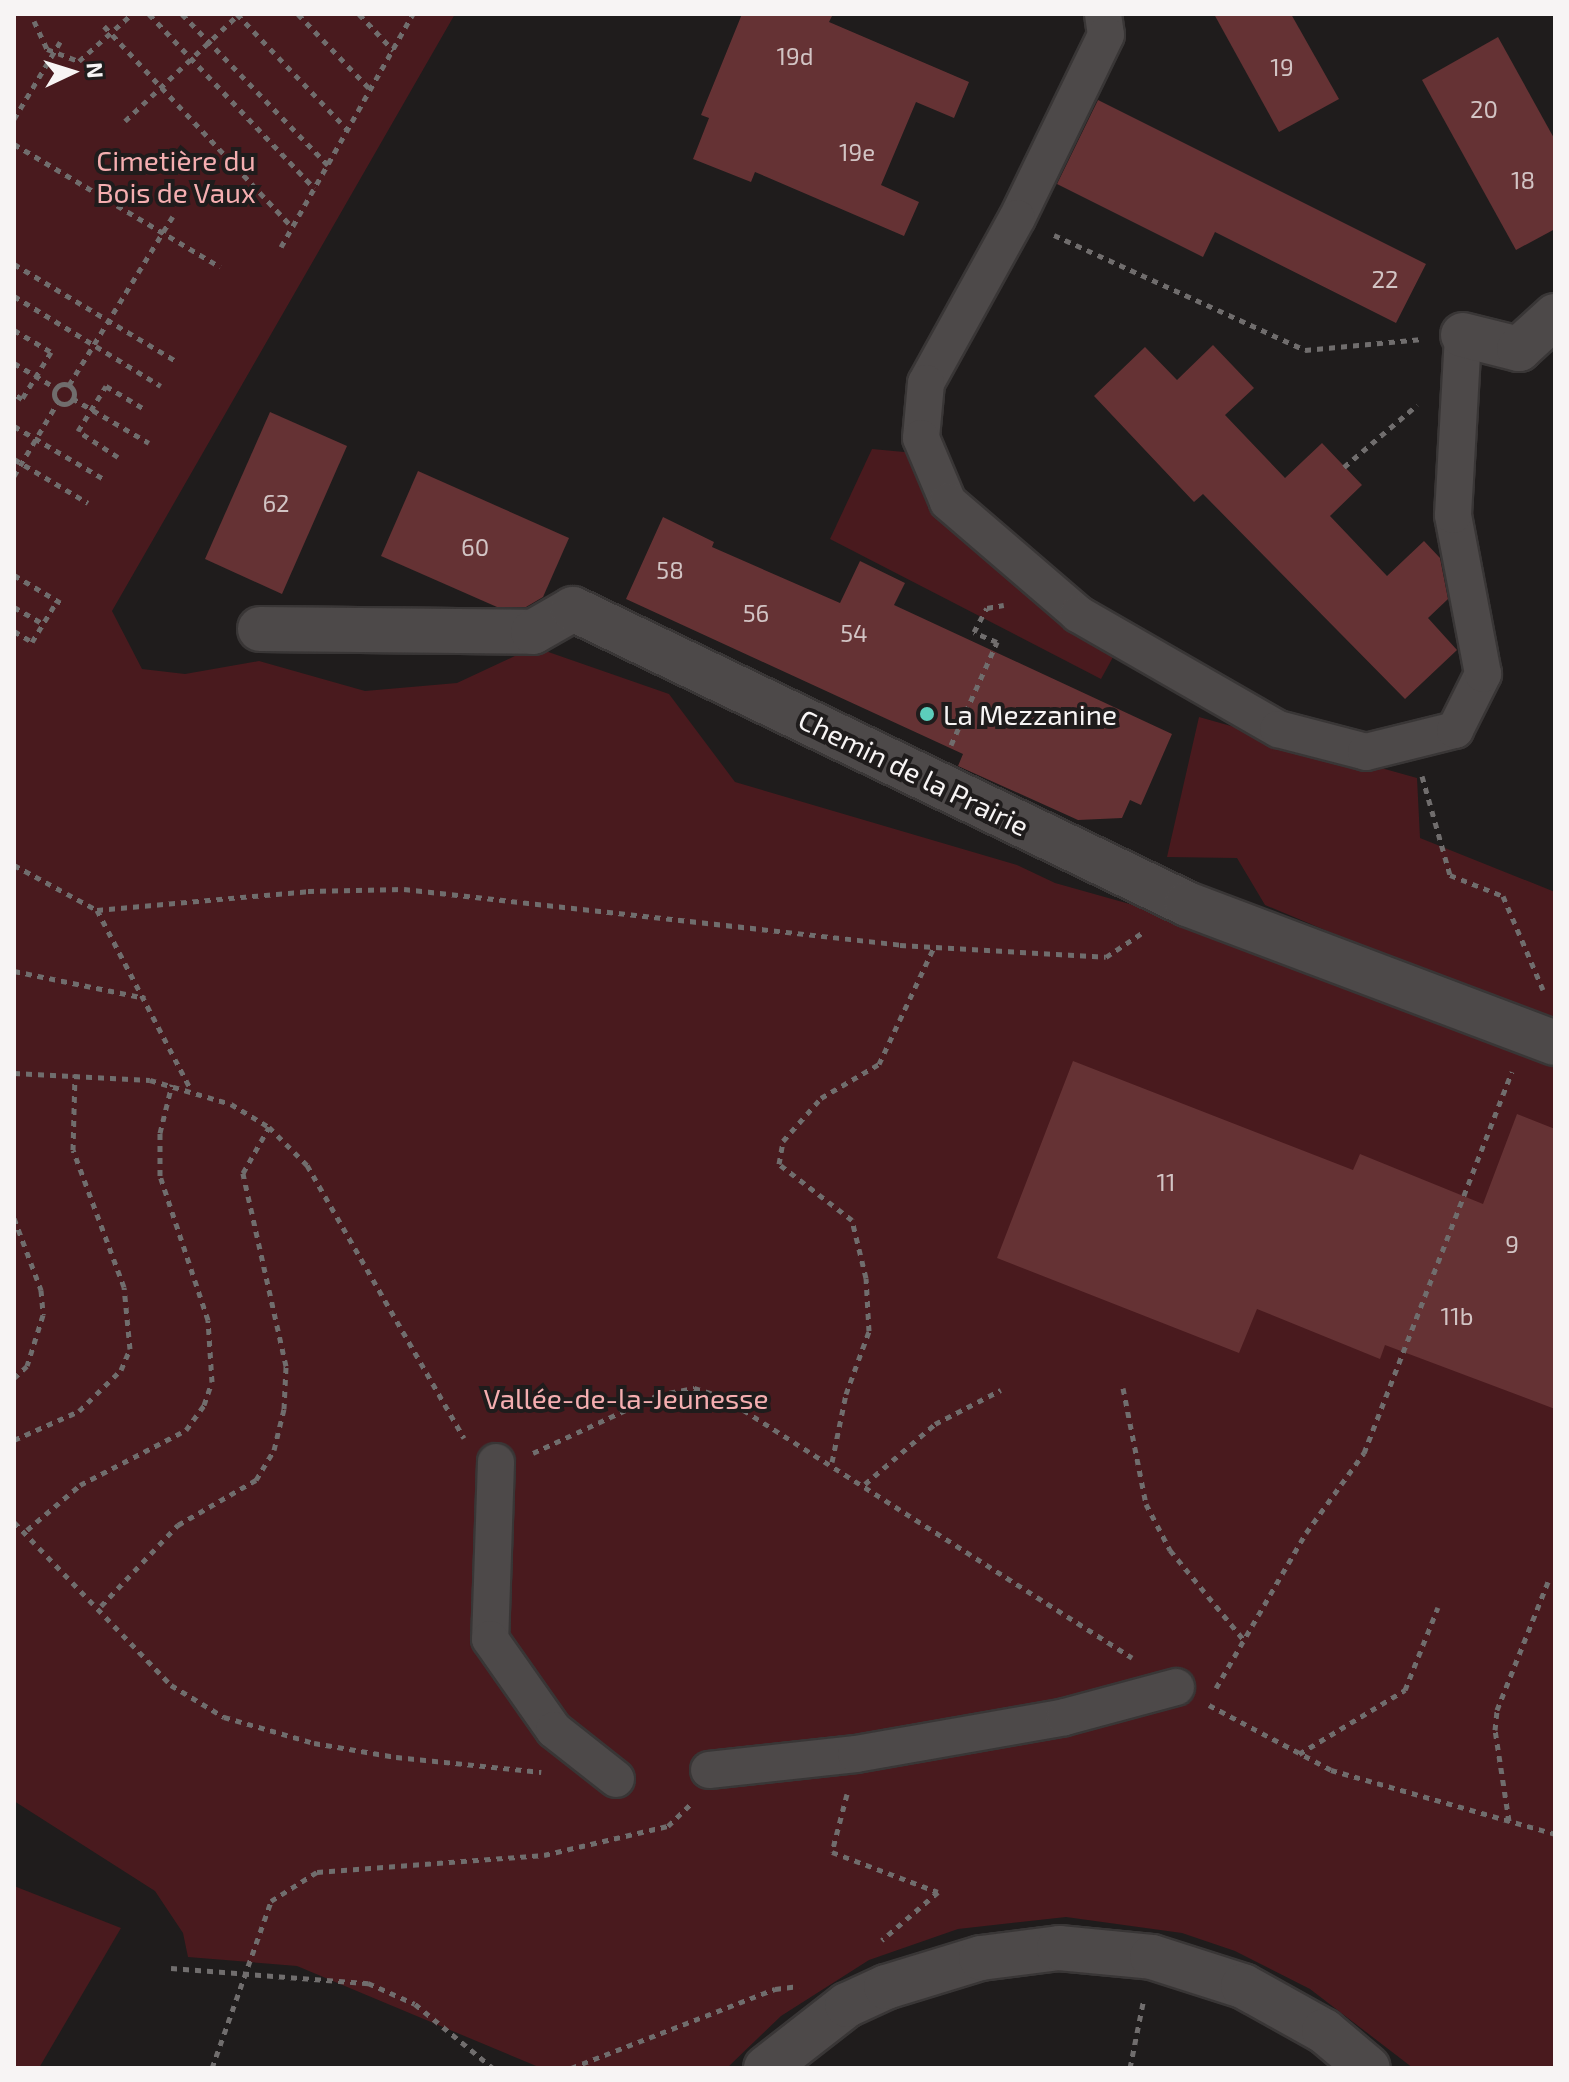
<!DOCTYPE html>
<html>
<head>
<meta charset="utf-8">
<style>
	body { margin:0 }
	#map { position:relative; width:1569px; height:2082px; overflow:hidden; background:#1f1c1c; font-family:"Exo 2",sans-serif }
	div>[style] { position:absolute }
	.green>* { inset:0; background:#491a1e }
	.building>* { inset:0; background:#653234 }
	.path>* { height:5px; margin-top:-2.5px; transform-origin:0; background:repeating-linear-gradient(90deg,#706d6d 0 6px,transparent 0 12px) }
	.path>.ring { margin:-2.5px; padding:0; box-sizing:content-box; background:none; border:5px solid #706d6d; border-radius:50% }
	.roads { filter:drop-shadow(2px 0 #393636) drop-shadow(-2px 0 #393636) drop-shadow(0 2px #393636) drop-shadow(0 -2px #393636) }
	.pedestrian>* { height:36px; margin:-18px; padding:0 18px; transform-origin:18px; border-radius:18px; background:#4d4949 }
	.minor>* { height:44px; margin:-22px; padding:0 22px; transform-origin:22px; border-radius:22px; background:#4d4949 }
	.dots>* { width:22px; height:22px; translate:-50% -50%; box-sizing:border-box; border:4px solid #1f1c1c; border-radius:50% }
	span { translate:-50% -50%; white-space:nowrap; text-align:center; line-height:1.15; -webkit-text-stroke:8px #1f1c1c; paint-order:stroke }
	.number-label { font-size:24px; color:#d2c4c4 }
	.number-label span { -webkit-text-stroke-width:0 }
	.park-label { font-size:28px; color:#f5aeb0 }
	.poi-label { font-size:28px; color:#f7f4f4 }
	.left { translate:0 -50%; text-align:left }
	.street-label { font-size:28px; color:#f7f4f4 }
	.frame { position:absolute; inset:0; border:16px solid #f7f4f4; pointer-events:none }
	.north { position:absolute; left:32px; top:32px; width:80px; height:80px; -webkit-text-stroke:6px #1f1c1c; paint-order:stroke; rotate:86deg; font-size:22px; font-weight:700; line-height:32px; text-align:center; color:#f7f4f4 }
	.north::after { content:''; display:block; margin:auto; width:28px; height:36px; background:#f7f4f4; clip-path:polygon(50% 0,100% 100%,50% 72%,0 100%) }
</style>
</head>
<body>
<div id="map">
	<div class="green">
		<div style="clip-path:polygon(14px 14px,455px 14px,112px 611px,142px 669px,185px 674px,259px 661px,365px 691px,457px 683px,534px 647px,669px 694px,735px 782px,1017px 865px,1055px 883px,1333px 961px,1449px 982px,1265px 905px,1237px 858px,1167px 857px,1199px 717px,1417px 778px,1420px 838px,1555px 892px,1555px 2068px,1413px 2068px,1310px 1989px,1235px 1951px,1182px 1933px,1066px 1917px,958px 1929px,869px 1960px,781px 2016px,727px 2068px,541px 2068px,297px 1966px,188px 1957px,183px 1933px,155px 1891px,14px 1801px)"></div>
		<div style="clip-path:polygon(872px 449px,915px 453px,1118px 648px,1101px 679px,830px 539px)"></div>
		<div style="clip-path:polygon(14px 1886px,121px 1928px,39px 2068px,14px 2068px)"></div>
	</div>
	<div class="building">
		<div style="clip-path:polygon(742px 14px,833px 14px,829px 22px,969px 82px,954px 118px,916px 102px,881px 185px,919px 202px,904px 236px,755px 172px,751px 182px,693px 159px,709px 118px,701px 115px)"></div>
		<div style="clip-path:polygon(1214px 14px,1291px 14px,1339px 99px,1279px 132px)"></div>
		<div style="clip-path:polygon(1498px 37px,1555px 140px,1555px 229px,1516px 250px,1422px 80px)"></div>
		<div style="clip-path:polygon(1098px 100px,1426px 264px,1396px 323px,1215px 232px,1203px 257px,1057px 184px)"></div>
		<div style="clip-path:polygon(1213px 345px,1254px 388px,1225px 415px,1285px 478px,1322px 443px,1362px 485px,1330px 516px,1387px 576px,1424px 541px,1440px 558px,1448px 599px,1428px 618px,1457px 650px,1405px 699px,1203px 494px,1194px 502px,1094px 396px,1145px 347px,1177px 380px)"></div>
		<div style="clip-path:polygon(270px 412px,347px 446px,282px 594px,205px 559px)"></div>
		<div style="clip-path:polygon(418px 471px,569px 538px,543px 597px,526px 607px,497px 607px,381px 556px)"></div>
		<div style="clip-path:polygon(663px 517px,714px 542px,712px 547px,840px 603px,860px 561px,905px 583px,894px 605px,1172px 734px,1141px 805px,1130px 800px,1122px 818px,1078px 820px,958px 766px,963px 754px,626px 599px)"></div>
		<div style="clip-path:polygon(1073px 1061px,1353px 1170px,1360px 1154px,1483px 1204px,1517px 1114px,1555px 1129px,1555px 1409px,1385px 1345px,1380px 1359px,1257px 1309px,1239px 1353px,997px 1258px)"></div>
	</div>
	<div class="path">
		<div style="left:149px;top:14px;width:240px;rotate:46.5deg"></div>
		<div style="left:182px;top:14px;width:210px;rotate:46deg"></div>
		<div style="left:237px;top:14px;width:161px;rotate:46.3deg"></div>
		<div style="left:298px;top:14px;width:105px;rotate:46.2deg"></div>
		<div style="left:359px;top:14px;width:50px;rotate:46.6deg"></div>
		<div style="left:34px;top:21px;width:31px;rotate:65deg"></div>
		<div style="left:47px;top:49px;width:34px;rotate:21deg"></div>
		<div style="left:79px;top:61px;width:71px;rotate:-41.6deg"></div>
		<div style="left:104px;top:26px;width:275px;rotate:46.9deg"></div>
		<div style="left:14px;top:119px;width:90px;rotate:-59.1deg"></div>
		<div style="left:125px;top:121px;width:155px;rotate:-43.2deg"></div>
		<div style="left:14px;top:144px;width:240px;rotate:30.8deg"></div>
		<div style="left:1054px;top:235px;width:276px;rotate:24.6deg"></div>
		<div style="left:1305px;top:350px;width:118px;rotate:-5.4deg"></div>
		<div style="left:281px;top:247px;width:268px;rotate:-60.5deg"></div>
		<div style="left:14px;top:264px;width:189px;rotate:30.9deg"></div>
		<div style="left:14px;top:296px;width:172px;rotate:31.5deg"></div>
		<div style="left:14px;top:330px;width:43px;rotate:30.7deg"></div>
		<div style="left:51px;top:352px;width:55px;rotate:121.7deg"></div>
		<div style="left:22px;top:399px;width:9px;rotate:-148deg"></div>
		<div style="left:14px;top:363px;width:49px;rotate:30.8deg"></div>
		<div class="ring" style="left:54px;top:384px;width:15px;height:15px"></div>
		<div style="left:69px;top:385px;width:198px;rotate:-58.4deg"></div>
		<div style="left:72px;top:398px;width:89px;rotate:30.3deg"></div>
		<div style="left:14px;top:426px;width:104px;rotate:30.5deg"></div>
		<div style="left:118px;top:457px;width:48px;rotate:-147deg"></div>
		<div style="left:78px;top:431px;width:53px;rotate:-58.1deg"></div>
		<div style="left:106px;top:386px;width:47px;rotate:31deg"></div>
		<div style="left:14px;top:459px;width:86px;rotate:30.7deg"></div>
		<div style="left:1344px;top:467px;width:96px;rotate:-40.3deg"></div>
		<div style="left:14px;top:476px;width:86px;rotate:-59.3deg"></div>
		<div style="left:14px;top:575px;width:55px;rotate:30.8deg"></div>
		<div style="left:14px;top:607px;width:34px;rotate:30deg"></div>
		<div style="left:14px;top:631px;width:21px;rotate:31deg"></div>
		<div style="left:32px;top:642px;width:48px;rotate:-58.6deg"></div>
		<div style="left:951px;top:745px;width:113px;rotate:-65.9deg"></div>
		<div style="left:997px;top:642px;width:25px;rotate:-157deg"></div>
		<div style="left:974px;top:632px;width:27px;rotate:-62deg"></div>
		<div style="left:987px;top:608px;width:17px;rotate:-10deg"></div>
		<div style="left:1422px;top:776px;width:103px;rotate:74.2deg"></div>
		<div style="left:1450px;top:875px;width:57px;rotate:21.6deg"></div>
		<div style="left:1503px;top:896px;width:102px;rotate:66.9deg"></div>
		<div style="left:14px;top:865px;width:94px;rotate:28.5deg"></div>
		<div style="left:97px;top:910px;width:212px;rotate:-5.1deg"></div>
		<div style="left:308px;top:891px;width:96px;rotate:-1.2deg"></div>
		<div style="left:404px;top:889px;width:499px;rotate:6.4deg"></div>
		<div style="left:900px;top:945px;width:206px;rotate:3.3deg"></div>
		<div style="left:1106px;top:957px;width:47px;rotate:-33.7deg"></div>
		<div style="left:97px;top:910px;width:203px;rotate:62.4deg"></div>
		<div style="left:14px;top:971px;width:134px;rotate:11.6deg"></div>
		<div style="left:14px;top:1073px;width:136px;rotate:2.9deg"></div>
		<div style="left:150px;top:1080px;width:84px;rotate:16.5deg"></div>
		<div style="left:231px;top:1104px;width:44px;rotate:31.2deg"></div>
		<div style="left:269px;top:1127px;width:54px;rotate:45deg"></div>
		<div style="left:307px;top:1165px;width:315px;rotate:60.1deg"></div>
		<div style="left:14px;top:1218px;width:77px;rotate:69.4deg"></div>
		<div style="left:41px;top:1290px;width:25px;rotate:85deg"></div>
		<div style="left:43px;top:1315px;width:53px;rotate:107.4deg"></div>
		<div style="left:27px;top:1366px;width:18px;rotate:137deg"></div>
		<div style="left:1123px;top:1388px;width:118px;rotate:78.8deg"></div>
		<div style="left:1146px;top:1504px;width:52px;rotate:62.4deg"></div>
		<div style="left:1170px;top:1550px;width:115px;rotate:50.6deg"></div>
		<div style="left:14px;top:1440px;width:71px;rotate:-24deg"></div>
		<div style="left:79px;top:1411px;width:59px;rotate:-44.3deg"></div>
		<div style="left:121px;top:1370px;width:23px;rotate:-67deg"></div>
		<div style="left:130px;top:1349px;width:62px;rotate:-95.5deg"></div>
		<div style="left:124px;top:1287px;width:146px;rotate:-110.4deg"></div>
		<div style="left:73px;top:1150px;width:76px;rotate:-88.5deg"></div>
		<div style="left:533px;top:1453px;width:138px;rotate:-24.9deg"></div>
		<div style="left:658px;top:1395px;width:37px;rotate:-11deg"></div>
		<div style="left:694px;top:1388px;width:30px;rotate:17deg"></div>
		<div style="left:723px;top:1397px;width:485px;rotate:32.5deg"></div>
		<div style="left:832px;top:1462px;width:69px;rotate:-78.4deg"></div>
		<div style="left:846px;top:1394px;width:67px;rotate:-69.9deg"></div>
		<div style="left:869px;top:1331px;width:53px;rotate:-93.2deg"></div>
		<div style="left:866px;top:1278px;width:60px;rotate:-103.6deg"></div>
		<div style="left:852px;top:1220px;width:92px;rotate:-142.5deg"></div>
		<div style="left:779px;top:1164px;width:23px;rotate:-80deg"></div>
		<div style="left:783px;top:1141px;width:57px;rotate:-48.5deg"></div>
		<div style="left:821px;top:1098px;width:67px;rotate:-30.4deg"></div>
		<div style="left:879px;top:1064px;width:129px;rotate:-64.8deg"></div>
		<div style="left:865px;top:1484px;width:92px;rotate:-40.6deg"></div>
		<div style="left:935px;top:1424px;width:74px;rotate:-27.3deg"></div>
		<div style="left:14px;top:1522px;width:226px;rotate:46.1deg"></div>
		<div style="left:171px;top:1685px;width:62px;rotate:31.1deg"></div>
		<div style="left:224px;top:1717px;width:94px;rotate:16.1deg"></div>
		<div style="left:314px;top:1743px;width:83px;rotate:9.7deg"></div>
		<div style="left:396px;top:1757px;width:146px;rotate:5.9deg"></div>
		<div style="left:27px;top:1530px;width:70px;rotate:-40.3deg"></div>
		<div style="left:80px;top:1485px;width:119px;rotate:-27.4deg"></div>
		<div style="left:186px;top:1430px;width:31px;rotate:-54deg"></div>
		<div style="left:204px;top:1405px;width:24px;rotate:-71deg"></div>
		<div style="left:212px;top:1382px;width:62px;rotate:-93.7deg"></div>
		<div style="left:208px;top:1320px;width:152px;rotate:-108.4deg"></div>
		<div style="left:160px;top:1176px;width:43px;rotate:-90deg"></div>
		<div style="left:160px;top:1133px;width:50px;rotate:-76.2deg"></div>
		<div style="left:101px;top:1606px;width:112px;rotate:-46.5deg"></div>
		<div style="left:178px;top:1525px;width:90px;rotate:-30deg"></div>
		<div style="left:256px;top:1480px;width:35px;rotate:-59deg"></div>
		<div style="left:274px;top:1450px;width:42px;rotate:-76.3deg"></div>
		<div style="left:284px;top:1409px;width:43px;rotate:-87.3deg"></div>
		<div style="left:286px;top:1366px;width:198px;rotate:-102.6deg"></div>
		<div style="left:243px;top:1173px;width:53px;rotate:-60.5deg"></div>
		<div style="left:1216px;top:1688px;width:179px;rotate:-59.9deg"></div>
		<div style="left:1306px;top:1533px;width:99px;rotate:-54.1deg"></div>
		<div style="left:1364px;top:1453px;width:409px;rotate:-68.8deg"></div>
		<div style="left:1209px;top:1705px;width:138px;rotate:28deg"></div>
		<div style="left:1331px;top:1770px;width:233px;rotate:15.9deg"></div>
		<div style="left:1299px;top:1754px;width:124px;rotate:-31.1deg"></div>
		<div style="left:1405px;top:1690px;width:89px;rotate:-68.3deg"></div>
		<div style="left:847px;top:1794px;width:60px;rotate:104.5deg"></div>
		<div style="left:832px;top:1852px;width:113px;rotate:20.7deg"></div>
		<div style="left:938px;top:1892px;width:74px;rotate:139.4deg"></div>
		<div style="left:1509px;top:1821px;width:92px;rotate:-98.7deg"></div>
		<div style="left:1495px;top:1730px;width:20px;rotate:-84deg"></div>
		<div style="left:1497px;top:1710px;width:138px;rotate:-68.3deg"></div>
		<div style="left:171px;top:1968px;width:198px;rotate:4.4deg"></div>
		<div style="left:368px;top:1983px;width:51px;rotate:24.1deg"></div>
		<div style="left:415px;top:2004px;width:101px;rotate:39.4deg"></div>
		<div style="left:212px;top:2068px;width:177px;rotate:-70.5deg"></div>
		<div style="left:271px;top:1901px;width:54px;rotate:-32.2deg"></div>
		<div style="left:317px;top:1872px;width:228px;rotate:-4.3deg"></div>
		<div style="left:544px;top:1855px;width:127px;rotate:-13.2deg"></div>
		<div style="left:668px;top:1826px;width:33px;rotate:-44deg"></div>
		<div style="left:571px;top:2068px;width:219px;rotate:-21.2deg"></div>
		<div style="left:775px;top:1989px;width:24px;rotate:-7deg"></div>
		<div style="left:1130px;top:2068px;width:71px;rotate:-78.7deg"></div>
	</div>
	<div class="roads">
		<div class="pedestrian">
			<div style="left:1103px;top:14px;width:21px;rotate:82deg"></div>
			<div style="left:1106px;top:35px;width:203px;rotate:115.9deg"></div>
			<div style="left:1017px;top:218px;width:188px;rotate:118.9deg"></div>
			<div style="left:926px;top:383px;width:55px;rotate:95.2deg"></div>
			<div style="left:921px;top:438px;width:69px;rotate:67.1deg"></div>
			<div style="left:948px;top:502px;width:172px;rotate:40.7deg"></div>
			<div style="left:1078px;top:614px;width:231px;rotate:29.9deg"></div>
			<div style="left:1278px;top:729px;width:91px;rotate:14.6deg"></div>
			<div style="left:1366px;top:752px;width:92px;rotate:-13.9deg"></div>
			<div style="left:1455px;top:730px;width:63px;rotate:-63.4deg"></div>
			<div style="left:1483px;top:674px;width:162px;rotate:-100.7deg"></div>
			<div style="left:1453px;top:515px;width:180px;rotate:-86.8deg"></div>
			<div style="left:496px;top:1462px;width:177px;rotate:91.9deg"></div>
			<div style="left:490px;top:1639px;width:111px;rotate:54.9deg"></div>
			<div style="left:554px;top:1730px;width:79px;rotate:38.3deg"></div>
			<div style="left:709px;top:1770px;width:148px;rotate:-6.2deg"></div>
			<div style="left:856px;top:1754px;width:212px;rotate:-10deg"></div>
			<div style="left:1065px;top:1717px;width:115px;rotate:-15.1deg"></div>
		</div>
		<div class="minor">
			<div style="left:1463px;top:335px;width:58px;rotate:14deg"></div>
			<div style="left:1519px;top:349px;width:49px;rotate:-42.5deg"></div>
			<div style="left:260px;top:629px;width:273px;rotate:0.6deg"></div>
			<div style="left:533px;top:632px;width:46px;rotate:-29.9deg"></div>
			<div style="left:573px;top:609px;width:681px;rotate:25.66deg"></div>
			<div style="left:1187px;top:904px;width:393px;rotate:20.7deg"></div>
			<div style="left:766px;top:2068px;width:103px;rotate:-37.9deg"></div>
			<div style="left:847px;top:2005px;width:43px;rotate:-24.8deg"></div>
			<div style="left:886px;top:1987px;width:99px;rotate:-17deg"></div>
			<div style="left:981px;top:1958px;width:79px;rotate:-7.3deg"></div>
			<div style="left:1059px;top:1948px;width:93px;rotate:5.5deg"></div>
			<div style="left:1152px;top:1957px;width:96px;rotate:17.7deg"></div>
			<div style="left:1243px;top:1986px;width:93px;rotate:29.1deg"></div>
			<div style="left:1324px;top:2031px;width:57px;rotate:40.1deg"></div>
		</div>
	</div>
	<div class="dots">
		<div style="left:927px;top:714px;background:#5ccebb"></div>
	</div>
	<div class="number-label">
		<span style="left:795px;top:56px">19d</span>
		<span style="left:1282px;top:67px">19</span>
		<span style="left:1484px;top:109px">20</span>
		<span style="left:857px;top:152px">19e</span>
		<span style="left:1523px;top:180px">18</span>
		<span style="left:1385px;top:279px">22</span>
		<span style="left:276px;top:503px">62</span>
		<span style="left:475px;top:547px">60</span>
		<span style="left:670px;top:570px">58</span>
		<span style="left:756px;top:613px">56</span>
		<span style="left:854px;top:633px">54</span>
		<span style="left:1166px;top:1182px">11</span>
		<span style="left:1512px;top:1244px">9</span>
		<span style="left:1457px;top:1316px">11b</span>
	</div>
	<div class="park-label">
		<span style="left:176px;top:176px">Cimetière du<br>Bois de Vaux</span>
		<span style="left:626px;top:1398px">Vallée-de-la-Jeunesse</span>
	</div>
	<div class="poi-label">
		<span class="left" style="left:943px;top:714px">La Mezzanine</span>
	</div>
	<div class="street-label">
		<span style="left:914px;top:772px;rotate:26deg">Chemin de la Prairie</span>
	</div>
	<div class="frame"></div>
	<div class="north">N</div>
</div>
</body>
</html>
